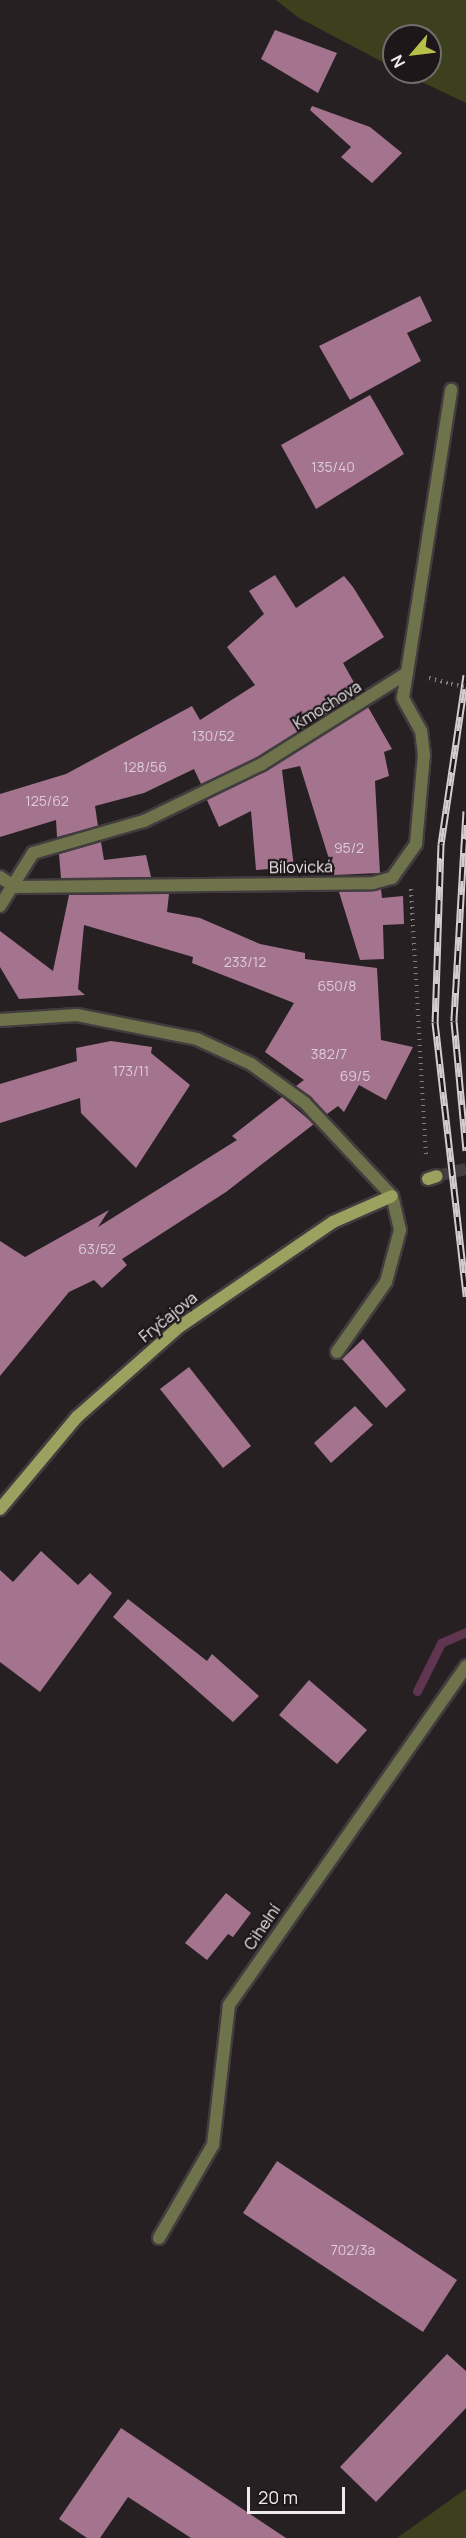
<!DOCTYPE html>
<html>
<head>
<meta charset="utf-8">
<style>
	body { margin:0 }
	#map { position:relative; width:466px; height:2538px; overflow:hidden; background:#262023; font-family:Manrope,sans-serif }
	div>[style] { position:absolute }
	.green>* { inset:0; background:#3c401d }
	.stream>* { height:9px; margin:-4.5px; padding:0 4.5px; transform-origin:4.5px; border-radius:4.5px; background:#60354f }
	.building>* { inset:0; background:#a4748f }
	.secondary-tunnel>* { height:12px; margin-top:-6px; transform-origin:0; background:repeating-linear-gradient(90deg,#443e41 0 12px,transparent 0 18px) }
	.path>* { height:4px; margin-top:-2px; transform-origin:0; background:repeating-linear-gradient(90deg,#817c7f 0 1.5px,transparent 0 6px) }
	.roads { filter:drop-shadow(2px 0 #423c3f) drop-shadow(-2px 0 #423c3f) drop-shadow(0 2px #423c3f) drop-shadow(0 -2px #423c3f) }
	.service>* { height:12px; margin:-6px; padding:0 6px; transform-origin:6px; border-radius:6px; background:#6f734b }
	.minor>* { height:12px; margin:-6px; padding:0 6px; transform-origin:6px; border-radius:6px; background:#6f734b }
	.secondary>* { height:12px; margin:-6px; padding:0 6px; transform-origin:6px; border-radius:6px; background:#9ba260 }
	.rail>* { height:7px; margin-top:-3.5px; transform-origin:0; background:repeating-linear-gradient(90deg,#1d171a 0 14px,#d2cdcf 0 28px); box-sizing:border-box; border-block:2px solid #d2cdcf }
	.path-bridge>* { height:4px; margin-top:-2px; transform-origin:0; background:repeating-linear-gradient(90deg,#817c7f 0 1.5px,transparent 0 6px) }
	span { translate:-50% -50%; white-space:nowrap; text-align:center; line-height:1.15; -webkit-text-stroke:4.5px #1d171a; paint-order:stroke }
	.number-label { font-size:14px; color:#dccdd6 }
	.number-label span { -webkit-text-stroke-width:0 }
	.street-label { font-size:16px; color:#efebed }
	.north { position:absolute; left:382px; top:24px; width:60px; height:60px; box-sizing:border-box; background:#1d171a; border:2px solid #716c6e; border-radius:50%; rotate:242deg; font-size:16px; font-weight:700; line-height:24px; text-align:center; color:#efebed }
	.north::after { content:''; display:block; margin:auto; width:21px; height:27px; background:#b7c148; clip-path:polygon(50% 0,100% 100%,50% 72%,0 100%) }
	.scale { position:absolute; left:247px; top:2487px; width:98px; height:27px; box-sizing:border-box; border:3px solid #efebed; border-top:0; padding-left:8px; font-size:18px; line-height:21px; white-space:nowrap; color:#efebed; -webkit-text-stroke:4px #1d171a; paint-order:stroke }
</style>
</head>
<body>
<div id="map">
	<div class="green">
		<div style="clip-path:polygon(276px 0,466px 0,466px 103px,401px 72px,430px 72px,430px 36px,394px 36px,394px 68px,299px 18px)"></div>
		<div style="clip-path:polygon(466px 2489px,466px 2538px,397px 2538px,460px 2493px)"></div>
	</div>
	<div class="stream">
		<div style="left:417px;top:1691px;width:54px;rotate:-63.4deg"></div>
		<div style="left:441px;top:1643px;width:27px;rotate:-24deg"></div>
	</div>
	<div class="building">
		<div style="clip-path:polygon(275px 30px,337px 53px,318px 93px,261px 59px)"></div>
		<div style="clip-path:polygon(312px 106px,370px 127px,402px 153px,372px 183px,341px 157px,351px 147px,310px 110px)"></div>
		<div style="clip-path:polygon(420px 296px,432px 321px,407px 333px,421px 361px,350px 400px,319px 346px)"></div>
		<div style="clip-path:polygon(370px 395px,404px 454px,316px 509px,281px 445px)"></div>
		<div style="clip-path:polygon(275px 575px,296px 608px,344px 576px,353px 587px,384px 637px,343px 663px,360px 693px,258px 757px,201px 784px,194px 769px,144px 793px,95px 806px,98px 826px,57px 837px,56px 820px,0 837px,0 794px,66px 774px,192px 706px,200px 720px,255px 685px,227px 647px,264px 614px,249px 591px)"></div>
		<div style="clip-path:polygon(368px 707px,392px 749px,384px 752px,389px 776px,375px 781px,380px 873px,334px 875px,300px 766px,282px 770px,294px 867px,256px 870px,251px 811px,219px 827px,207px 800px,266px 771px)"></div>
		<div style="clip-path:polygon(101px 842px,104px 860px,146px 855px,151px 877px,61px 878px,59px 854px)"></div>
		<div style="clip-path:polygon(381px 889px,382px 898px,403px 896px,404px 924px,383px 925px,384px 959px,360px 960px,339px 892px)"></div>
		<div style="clip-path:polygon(169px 894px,167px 912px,200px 918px,260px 944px,305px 953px,305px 959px,377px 968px,381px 1040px,413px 1047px,386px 1100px,359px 1085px,344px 1112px,338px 1106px,327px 1114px,296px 1086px,304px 1080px,265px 1052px,294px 1003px,192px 963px,193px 957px,84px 925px,78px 989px,85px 995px,19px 999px,0 967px,0 931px,53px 971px,69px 895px)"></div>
		<div style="clip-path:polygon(111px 1041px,152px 1047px,151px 1053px,190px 1085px,136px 1168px,81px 1113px,80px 1098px,0 1123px,0 1084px,77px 1061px,76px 1048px)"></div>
		<div style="clip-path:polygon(282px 1097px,314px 1124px,226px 1192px,122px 1259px,127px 1265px,102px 1288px,94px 1280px,69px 1292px,0 1376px,0 1241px,25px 1257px,109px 1210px,98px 1227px,237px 1140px,232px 1136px)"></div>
		<div style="clip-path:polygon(363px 1339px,406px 1390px,386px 1408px,342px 1359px)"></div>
		<div style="clip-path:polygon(189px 1367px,251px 1446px,223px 1468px,160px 1389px)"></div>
		<div style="clip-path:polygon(355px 1406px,373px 1425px,331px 1463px,314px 1443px)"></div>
		<div style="clip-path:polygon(41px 1551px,78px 1585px,90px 1573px,112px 1593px,40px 1692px,0 1662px,0 1570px,13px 1582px)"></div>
		<div style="clip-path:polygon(128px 1599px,207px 1661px,212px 1654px,259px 1696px,233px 1722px,113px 1617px)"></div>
		<div style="clip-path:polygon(309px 1680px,367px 1730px,337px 1764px,279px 1715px)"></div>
		<div style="clip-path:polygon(226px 1893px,251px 1913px,233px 1937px,228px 1934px,207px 1960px,185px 1943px)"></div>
		<div style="clip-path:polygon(277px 2161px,457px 2280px,423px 2332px,243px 2213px)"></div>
		<div style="clip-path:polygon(447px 2354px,466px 2371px,466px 2408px,376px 2502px,340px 2467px)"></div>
		<div style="clip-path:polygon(121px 2428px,286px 2538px,191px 2538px,128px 2497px,100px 2538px,87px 2538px,59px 2519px)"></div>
	</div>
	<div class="secondary-tunnel">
		<div style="left:437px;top:1176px;width:30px;rotate:-14deg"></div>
	</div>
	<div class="path">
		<div style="left:429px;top:678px;width:23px;rotate:15deg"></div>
		<div style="left:411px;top:889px;width:268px;rotate:86.8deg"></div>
	</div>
	<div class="roads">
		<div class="service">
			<div style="left:337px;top:1352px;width:85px;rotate:-55deg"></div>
			<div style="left:386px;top:1282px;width:54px;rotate:-74.9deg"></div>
			<div style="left:400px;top:1230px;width:35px;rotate:-103deg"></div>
		</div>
		<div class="minor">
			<div style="left:0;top:877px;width:18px;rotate:34deg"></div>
			<div style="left:15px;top:887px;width:358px;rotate:-0.6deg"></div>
			<div style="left:373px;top:883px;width:20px;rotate:-15deg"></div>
			<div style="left:392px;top:878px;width:42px;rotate:-54.8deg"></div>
			<div style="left:416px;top:844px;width:89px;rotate:-84.9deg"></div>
			<div style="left:424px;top:755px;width:24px;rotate:-97deg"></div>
			<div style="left:421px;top:731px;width:38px;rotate:-119deg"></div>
			<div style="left:403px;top:698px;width:312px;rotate:-81.1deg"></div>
			<div style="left:0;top:906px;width:62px;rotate:-58.1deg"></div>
			<div style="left:33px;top:853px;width:116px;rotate:-16.1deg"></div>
			<div style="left:144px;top:821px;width:131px;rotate:-25.8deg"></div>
			<div style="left:262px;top:764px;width:171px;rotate:-32.1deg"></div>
			<div style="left:0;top:1020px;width:77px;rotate:-3.7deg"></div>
			<div style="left:77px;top:1015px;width:122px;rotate:11.3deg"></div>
			<div style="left:197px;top:1039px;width:60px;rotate:24.8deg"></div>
			<div style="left:251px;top:1064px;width:67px;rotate:35.8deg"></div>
			<div style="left:305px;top:1103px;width:127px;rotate:46.9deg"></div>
			<div style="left:159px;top:2238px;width:108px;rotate:-59.9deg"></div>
			<div style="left:213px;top:2145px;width:141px;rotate:-83.5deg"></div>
			<div style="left:229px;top:2005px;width:414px;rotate:-55deg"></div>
		</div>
		<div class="secondary">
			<div style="left:428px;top:1179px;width:9px;rotate:-18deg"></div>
			<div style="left:0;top:1509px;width:120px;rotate:-50.1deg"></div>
			<div style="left:77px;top:1417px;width:136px;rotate:-41.4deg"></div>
			<div style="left:179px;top:1327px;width:186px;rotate:-34.3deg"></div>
			<div style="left:333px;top:1222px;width:64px;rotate:-23.8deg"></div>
		</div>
	</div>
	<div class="rail">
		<div style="left:466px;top:675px;width:171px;rotate:98.4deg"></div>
		<div style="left:441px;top:844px;width:178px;rotate:91.9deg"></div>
		<div style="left:435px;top:1022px;width:276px;rotate:83.5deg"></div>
		<div style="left:466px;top:811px;width:210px;rotate:93.3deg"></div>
		<div style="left:454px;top:1021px;width:130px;rotate:84.7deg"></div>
	</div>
	<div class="path-bridge">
		<div style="left:451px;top:684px;width:15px;rotate:11deg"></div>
	</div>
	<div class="number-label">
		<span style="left:333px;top:467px">135/40</span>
		<span style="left:213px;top:736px">130/52</span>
		<span style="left:145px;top:767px">128/56</span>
		<span style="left:47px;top:801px">125/62</span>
		<span style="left:349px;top:848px">95/2</span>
		<span style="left:245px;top:962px">233/12</span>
		<span style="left:337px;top:986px">650/8</span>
		<span style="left:329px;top:1054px">382/7</span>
		<span style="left:131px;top:1071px">173/11</span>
		<span style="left:355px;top:1076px">69/5</span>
		<span style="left:97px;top:1249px">63/52</span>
		<span style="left:353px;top:2250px">702/3a</span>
	</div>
	<div class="street-label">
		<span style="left:327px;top:705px;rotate:-32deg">Kmochova</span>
		<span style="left:301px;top:867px;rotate:-1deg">Bílovická</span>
		<span style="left:168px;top:1317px;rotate:-39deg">Fryčajova</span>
		<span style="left:262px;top:1927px;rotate:-56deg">Cihelní</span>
	</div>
	<div class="north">N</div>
	<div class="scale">20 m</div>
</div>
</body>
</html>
